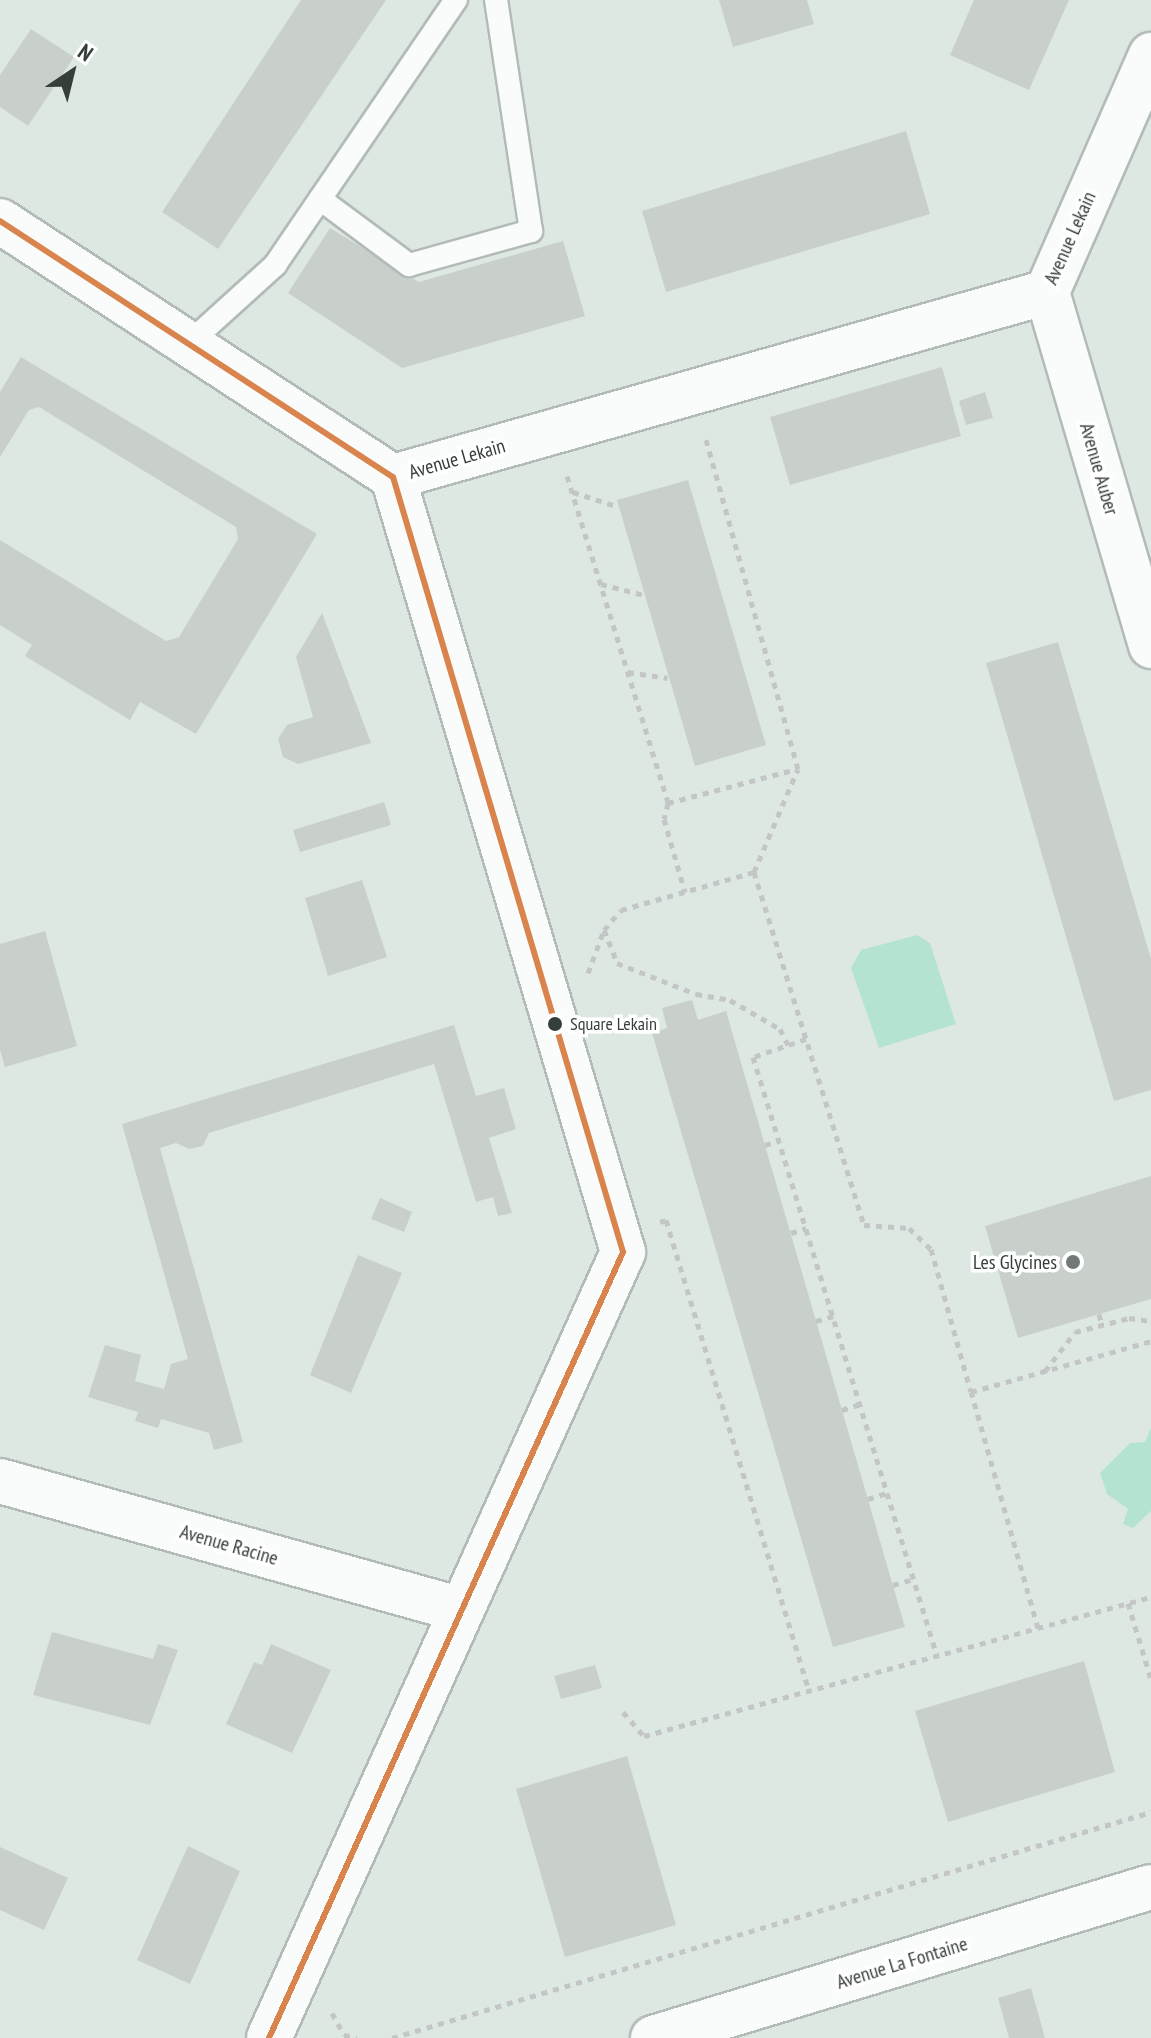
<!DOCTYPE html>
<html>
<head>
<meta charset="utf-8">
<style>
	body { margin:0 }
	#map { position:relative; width:1151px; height:2038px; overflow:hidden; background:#dee8e3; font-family:"PT Sans Narrow",sans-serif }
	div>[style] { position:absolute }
	.green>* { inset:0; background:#b4e4cf }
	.building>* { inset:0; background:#c9d0cc }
	.path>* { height:5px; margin-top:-2.5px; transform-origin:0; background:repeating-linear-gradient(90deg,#c4c6c5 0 6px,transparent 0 12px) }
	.roads { filter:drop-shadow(2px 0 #b3bbb7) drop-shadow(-2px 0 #b3bbb7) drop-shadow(0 2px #b3bbb7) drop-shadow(0 -2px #b3bbb7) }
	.service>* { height:22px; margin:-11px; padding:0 11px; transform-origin:11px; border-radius:11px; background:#fafcfb }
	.minor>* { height:44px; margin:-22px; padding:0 22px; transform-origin:22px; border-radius:22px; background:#fafcfb }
	.bus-1>* { height:6px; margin:-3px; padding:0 3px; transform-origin:3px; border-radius:3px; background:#da844d }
	.dots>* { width:22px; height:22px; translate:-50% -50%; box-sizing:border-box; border:4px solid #fff; border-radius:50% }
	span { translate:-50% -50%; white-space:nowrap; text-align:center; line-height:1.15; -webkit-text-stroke:7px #fff; paint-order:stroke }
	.bus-label { font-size:18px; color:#363e3a }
	.left { translate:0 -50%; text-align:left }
	.street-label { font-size:20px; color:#363e3a }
	.poi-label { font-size:20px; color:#363e3a }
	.right { translate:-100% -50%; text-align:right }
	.north { position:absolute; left:32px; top:32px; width:80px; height:80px; -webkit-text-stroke:6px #fff; paint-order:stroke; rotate:35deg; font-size:22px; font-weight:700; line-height:32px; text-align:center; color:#363e3a }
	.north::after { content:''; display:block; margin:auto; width:28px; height:36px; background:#363e3a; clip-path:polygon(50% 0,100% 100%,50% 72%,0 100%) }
</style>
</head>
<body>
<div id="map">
	<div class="green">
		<div style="clip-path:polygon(917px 935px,930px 943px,956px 1024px,879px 1048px,851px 968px,861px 950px)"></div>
		<div style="clip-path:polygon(1151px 1428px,1151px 1511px,1133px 1528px,1123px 1524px,1128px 1509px,1107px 1494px,1100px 1473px,1130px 1443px,1145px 1442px)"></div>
	</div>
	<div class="building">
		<div style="clip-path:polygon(301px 0,386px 0,218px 249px,162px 212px)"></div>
		<div style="clip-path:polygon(719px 0,807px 0,814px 24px,733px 47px)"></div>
		<div style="clip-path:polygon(974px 0,1069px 0,1029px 90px,950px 55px)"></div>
		<div style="clip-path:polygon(31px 29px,74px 57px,28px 126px,0 107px,0 75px)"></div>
		<div style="clip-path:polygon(906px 131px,930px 214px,666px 292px,642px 211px)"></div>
		<div style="clip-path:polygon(330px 228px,419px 282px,563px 241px,585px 316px,402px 368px,288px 293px)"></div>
		<div style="clip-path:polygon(21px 357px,317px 534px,196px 734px,140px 702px,130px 720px,25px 656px,32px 645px,0 625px,0 540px,166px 641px,179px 637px,238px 539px,236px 527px,39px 407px,29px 410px,0 457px,0 392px)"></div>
		<div style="clip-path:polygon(942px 367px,961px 436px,790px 485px,770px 417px)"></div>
		<div style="clip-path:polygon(985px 392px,993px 418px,966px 425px,959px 401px)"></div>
		<div style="clip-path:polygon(688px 480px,766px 745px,695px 766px,617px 500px)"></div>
		<div style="clip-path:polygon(322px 613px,371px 743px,298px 764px,283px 757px,278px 739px,287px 725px,313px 717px,296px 657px)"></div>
		<div style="clip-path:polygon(1058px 642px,1151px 959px,1151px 1090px,1114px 1101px,986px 663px)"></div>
		<div style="clip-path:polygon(384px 802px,391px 825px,300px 852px,293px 830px)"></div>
		<div style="clip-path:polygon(362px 880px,387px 957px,328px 976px,305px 898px)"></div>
		<div style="clip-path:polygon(45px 931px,77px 1046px,5px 1067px,0 1050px,0 944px)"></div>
		<div style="clip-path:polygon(692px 1000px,698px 1020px,726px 1011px,905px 1627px,833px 1647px,652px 1033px,667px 1028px,662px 1008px)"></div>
		<div style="clip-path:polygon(454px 1025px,476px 1096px,504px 1088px,516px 1129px,489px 1138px,512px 1213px,498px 1216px,493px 1197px,476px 1202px,434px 1064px,209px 1133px,203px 1146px,189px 1149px,176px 1143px,160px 1148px,243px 1442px,214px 1450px,209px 1433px,161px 1419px,158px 1428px,135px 1421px,138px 1412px,88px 1397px,105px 1345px,141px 1355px,135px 1381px,164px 1389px,171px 1364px,188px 1359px,122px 1124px)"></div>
		<div style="clip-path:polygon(1151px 1176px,1151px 1299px,1018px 1338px,985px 1226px)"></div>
		<div style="clip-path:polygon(380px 1198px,412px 1212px,404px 1232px,371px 1219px)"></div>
		<div style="clip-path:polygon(358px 1255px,402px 1273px,351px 1393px,310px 1375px)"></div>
		<div style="clip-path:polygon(52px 1632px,153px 1659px,158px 1644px,178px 1650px,150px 1725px,33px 1695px)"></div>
		<div style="clip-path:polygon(271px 1644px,331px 1670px,292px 1753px,226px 1724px,254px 1662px,262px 1665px)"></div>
		<div style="clip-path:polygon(1084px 1661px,1115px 1772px,948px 1822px,915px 1711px)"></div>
		<div style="clip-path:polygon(595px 1665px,602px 1688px,561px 1699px,554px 1676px)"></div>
		<div style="clip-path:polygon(627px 1756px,676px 1925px,565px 1957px,516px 1789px)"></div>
		<div style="clip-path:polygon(188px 1846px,240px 1871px,190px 1984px,137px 1960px)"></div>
		<div style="clip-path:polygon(0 1847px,68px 1878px,44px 1930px,0 1910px)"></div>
		<div style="clip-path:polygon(1031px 1988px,1045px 2038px,1009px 2038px,998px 1998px)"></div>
	</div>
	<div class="path">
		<div style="left:567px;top:476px;width:342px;rotate:72.8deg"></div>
		<div style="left:668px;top:803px;width:16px;rotate:104deg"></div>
		<div style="left:664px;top:819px;width:76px;rotate:74deg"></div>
		<div style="left:573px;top:492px;width:48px;rotate:18.1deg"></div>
		<div style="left:601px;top:584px;width:44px;rotate:14.3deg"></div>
		<div style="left:628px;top:672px;width:40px;rotate:8.5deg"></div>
		<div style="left:668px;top:803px;width:133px;rotate:-14.8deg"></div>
		<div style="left:754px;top:872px;width:370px;rotate:72.7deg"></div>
		<div style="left:864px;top:1225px;width:45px;rotate:3.8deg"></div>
		<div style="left:909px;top:1228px;width:30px;rotate:44deg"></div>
		<div style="left:931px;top:1249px;width:148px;rotate:74.4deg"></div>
		<div style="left:604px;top:930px;width:35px;rotate:68deg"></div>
		<div style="left:617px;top:963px;width:85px;rotate:21.4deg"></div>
		<div style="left:696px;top:994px;width:35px;rotate:10deg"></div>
		<div style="left:730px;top:1000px;width:58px;rotate:30.1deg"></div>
		<div style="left:780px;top:1029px;width:18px;rotate:63deg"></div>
		<div style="left:588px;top:973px;width:46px;rotate:-69.6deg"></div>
		<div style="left:604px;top:930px;width:26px;rotate:-50deg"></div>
		<div style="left:621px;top:910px;width:138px;rotate:-15.9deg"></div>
		<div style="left:754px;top:872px;width:112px;rotate:-66.9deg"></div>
		<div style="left:798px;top:769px;width:347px;rotate:-105.6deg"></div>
		<div style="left:806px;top:1039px;width:56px;rotate:161.2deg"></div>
		<div style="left:753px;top:1057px;width:627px;rotate:72.92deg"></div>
		<div style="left:765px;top:1145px;width:15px;rotate:-16deg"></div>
		<div style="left:660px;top:1222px;width:6px;rotate:-18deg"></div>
		<div style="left:666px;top:1220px;width:492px;rotate:73.1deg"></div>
		<div style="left:791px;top:1233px;width:16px;rotate:-18deg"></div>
		<div style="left:1099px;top:1314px;width:11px;rotate:75deg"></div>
		<div style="left:816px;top:1321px;width:18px;rotate:-16deg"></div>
		<div style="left:1045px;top:1371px;width:49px;rotate:-52.4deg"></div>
		<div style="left:1075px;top:1332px;width:56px;rotate:-14.5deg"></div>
		<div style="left:1129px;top:1318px;width:22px;rotate:8deg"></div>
		<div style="left:842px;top:1410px;width:19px;rotate:-18deg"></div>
		<div style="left:868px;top:1499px;width:20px;rotate:-18deg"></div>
		<div style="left:893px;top:1585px;width:22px;rotate:-16deg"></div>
		<div style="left:1128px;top:1603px;width:79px;rotate:73.2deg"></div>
		<div style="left:1038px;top:1628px;width:245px;rotate:-105.8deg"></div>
		<div style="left:971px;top:1392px;width:187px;rotate:-15.8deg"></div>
		<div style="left:623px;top:1712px;width:32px;rotate:49deg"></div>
		<div style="left:644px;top:1736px;width:526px;rotate:-15.33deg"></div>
		<div style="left:332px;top:2013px;width:25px;rotate:61deg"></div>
		<div style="left:344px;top:2035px;width:13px;rotate:13deg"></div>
		<div style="left:392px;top:2038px;width:792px;rotate:-16.58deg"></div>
	</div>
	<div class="roads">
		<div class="service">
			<div style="left:320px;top:199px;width:111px;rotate:36.6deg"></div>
			<div style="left:409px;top:265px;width:127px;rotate:-15.6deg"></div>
			<div style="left:531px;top:231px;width:234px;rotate:-98.6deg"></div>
			<div style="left:188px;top:344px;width:118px;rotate:-42.2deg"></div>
			<div style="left:275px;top:265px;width:321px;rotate:-55.7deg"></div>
		</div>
		<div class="minor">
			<div style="left:0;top:221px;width:469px;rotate:33.1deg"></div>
			<div style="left:1047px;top:292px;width:369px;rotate:73.6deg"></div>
			<div style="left:393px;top:477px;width:680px;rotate:-15.79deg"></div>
			<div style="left:1047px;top:292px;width:259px;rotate:-66.3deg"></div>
			<div style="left:0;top:1481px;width:477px;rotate:15.6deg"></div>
			<div style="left:269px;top:2038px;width:862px;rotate:-65.75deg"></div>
			<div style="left:623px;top:1252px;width:808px;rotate:-106.53deg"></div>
			<div style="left:653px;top:2038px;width:520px;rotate:-16.87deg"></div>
		</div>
	</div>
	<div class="bus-1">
		<div style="left:0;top:221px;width:469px;rotate:33.1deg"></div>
		<div style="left:269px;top:2038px;width:862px;rotate:-65.75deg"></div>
		<div style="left:623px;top:1252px;width:808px;rotate:-106.53deg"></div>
	</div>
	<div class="dots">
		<div style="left:555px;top:1024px;background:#363e3a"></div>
		<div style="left:1073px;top:1262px;background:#717a75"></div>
	</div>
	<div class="bus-label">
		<span class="left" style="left:570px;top:1024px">Square Lekain</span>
	</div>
	<div class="street-label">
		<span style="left:1070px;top:238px;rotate:-66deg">Avenue Lekain</span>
		<span style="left:457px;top:459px;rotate:-16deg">Avenue Lekain</span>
		<span style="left:1099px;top:469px;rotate:74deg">Avenue Auber</span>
		<span style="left:229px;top:1545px;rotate:16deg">Avenue Racine</span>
		<span style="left:902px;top:1963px;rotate:-17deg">Avenue La Fontaine</span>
	</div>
	<div class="poi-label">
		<span class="right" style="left:1057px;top:1262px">Les Glycines</span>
	</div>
	<div class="north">N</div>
</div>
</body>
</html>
